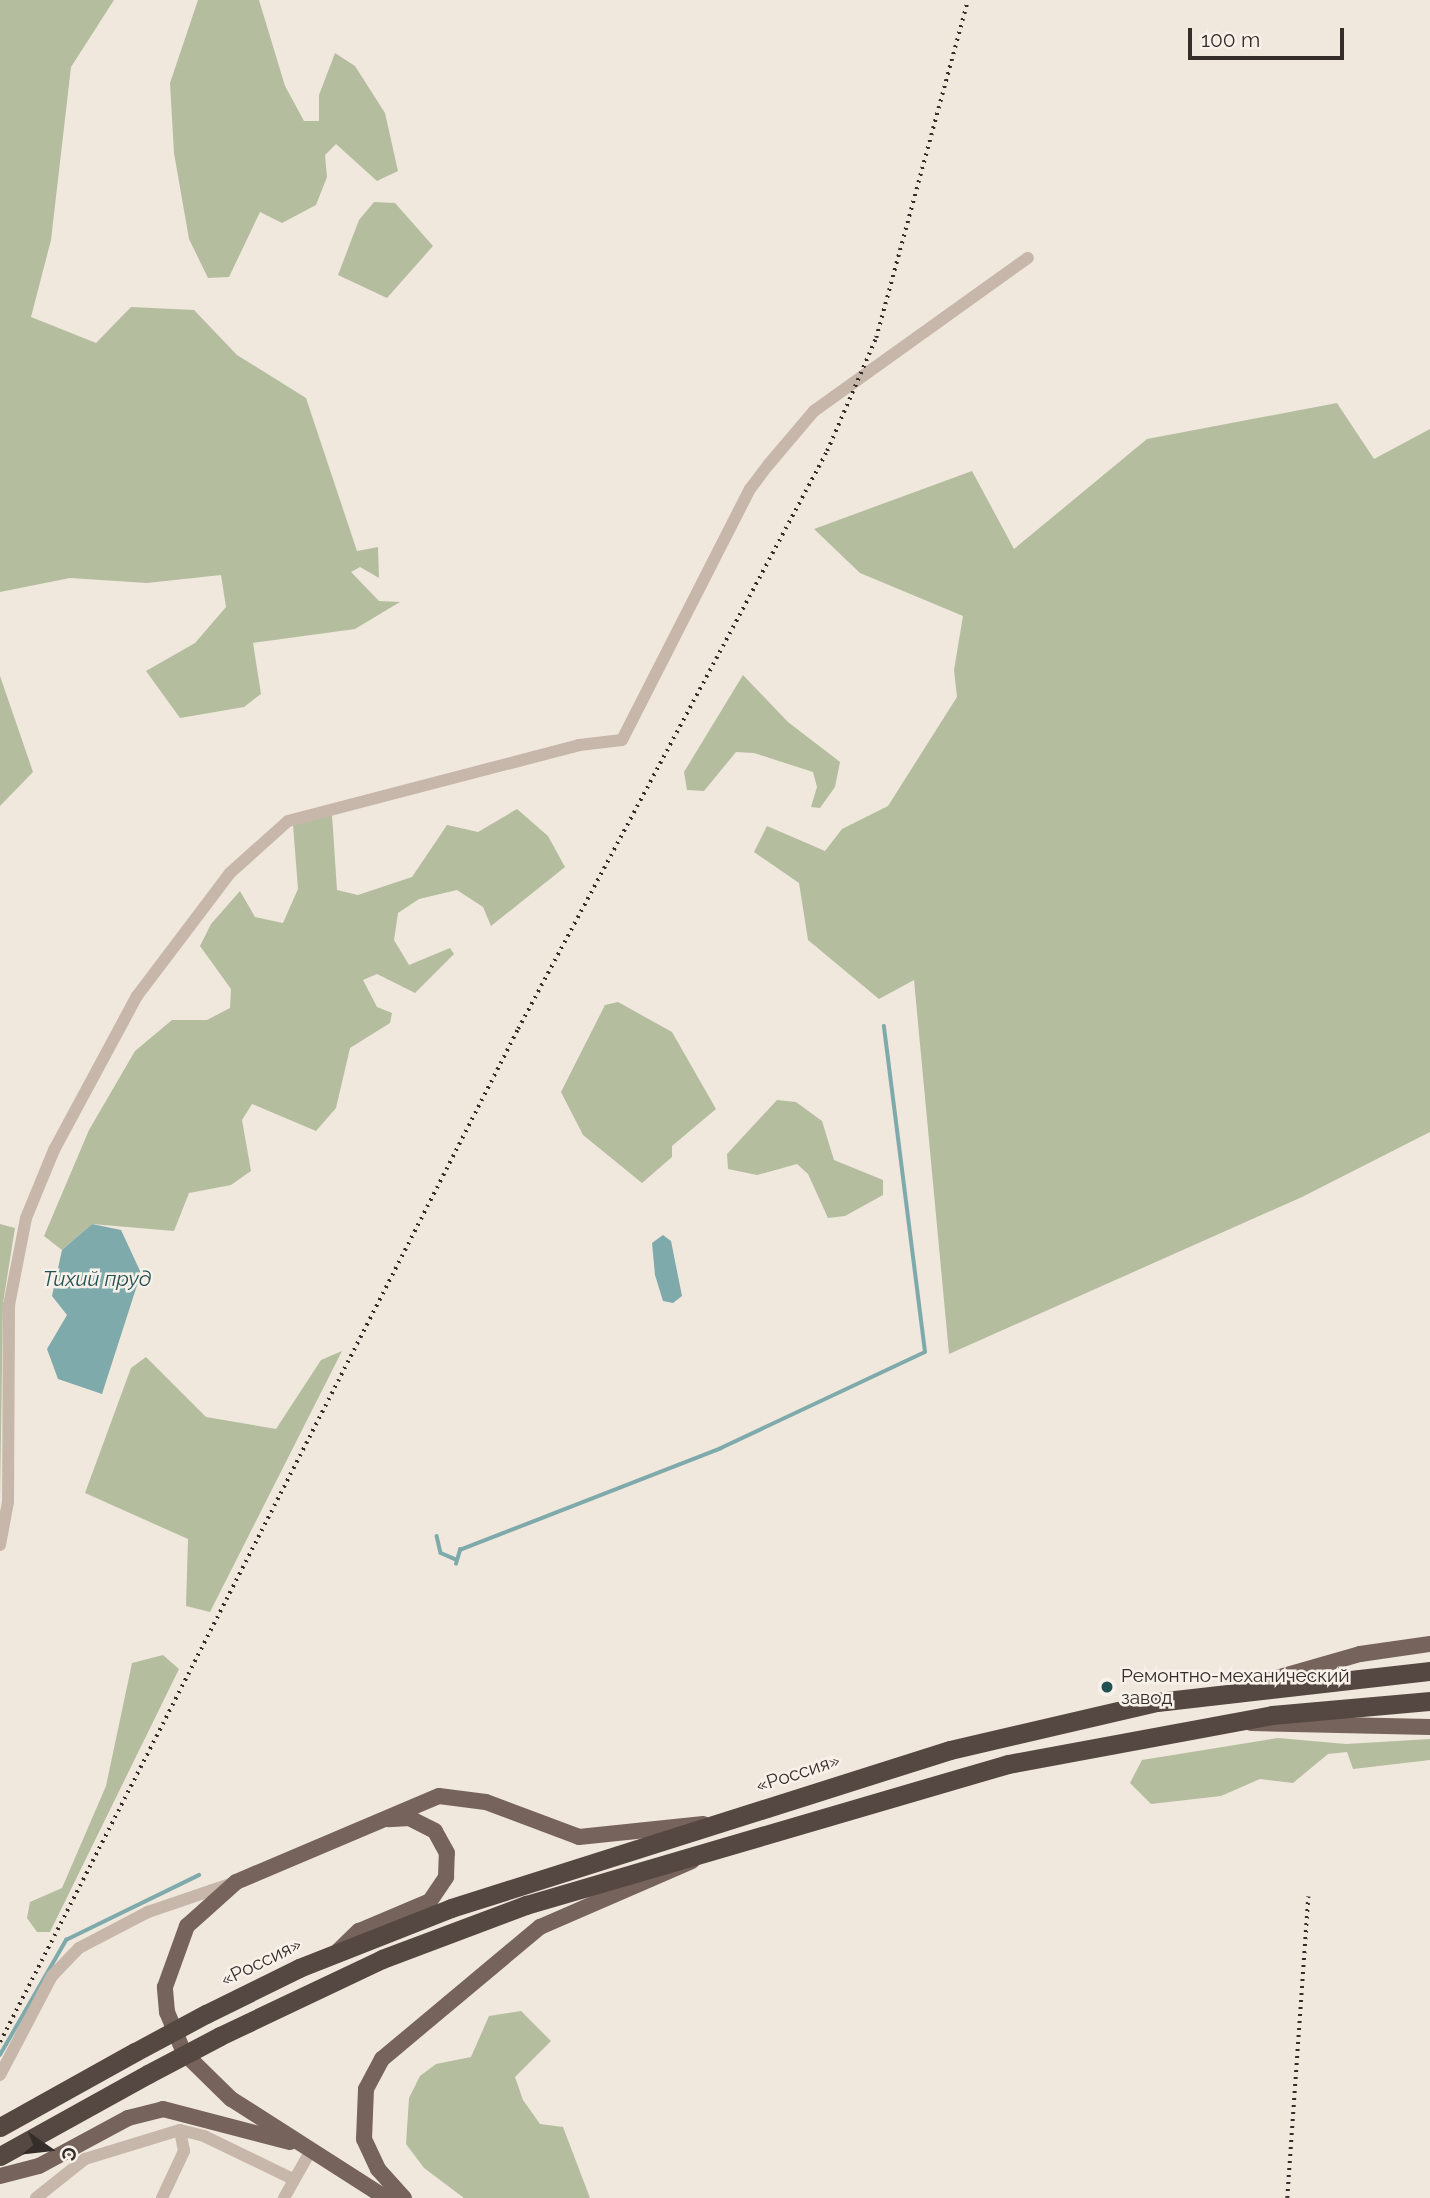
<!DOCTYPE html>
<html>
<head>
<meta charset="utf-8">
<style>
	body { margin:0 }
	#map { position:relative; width:1430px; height:2198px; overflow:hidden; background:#f0e7dd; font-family:Raleway,sans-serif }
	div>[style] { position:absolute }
	.green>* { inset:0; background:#b4be9f }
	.water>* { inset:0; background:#7faaab }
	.stream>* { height:3.5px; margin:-1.75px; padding:0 1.75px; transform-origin:1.75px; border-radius:1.75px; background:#7faaab }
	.minor>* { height:12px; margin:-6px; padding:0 6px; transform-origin:6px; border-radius:6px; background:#c7b7aa }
	.major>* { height:16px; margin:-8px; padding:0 8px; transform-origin:8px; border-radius:8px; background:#76645c }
	.highway>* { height:19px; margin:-9.5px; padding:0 9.5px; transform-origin:9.5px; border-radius:9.5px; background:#554741 }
	.rail>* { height:3.5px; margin-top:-1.75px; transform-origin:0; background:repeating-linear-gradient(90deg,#352d29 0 2px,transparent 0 7px) }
	.highway-bridge>* { height:19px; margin:-9.5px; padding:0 9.5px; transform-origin:9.5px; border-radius:9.5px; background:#554741 }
	.dots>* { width:19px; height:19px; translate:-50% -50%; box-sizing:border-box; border:4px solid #f8f1e9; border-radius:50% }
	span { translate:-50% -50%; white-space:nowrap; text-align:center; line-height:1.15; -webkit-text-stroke:5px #f8f1e9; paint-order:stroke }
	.poi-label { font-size:19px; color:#352d29 }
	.left { translate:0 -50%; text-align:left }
	.street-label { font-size:19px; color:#352d29 }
	.water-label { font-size:21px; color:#225153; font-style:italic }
	.north { position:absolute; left:14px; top:2114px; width:70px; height:70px; -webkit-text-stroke:5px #f8f1e9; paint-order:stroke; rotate:104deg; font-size:19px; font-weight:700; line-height:28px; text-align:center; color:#352d29 }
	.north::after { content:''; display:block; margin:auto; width:24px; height:32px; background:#352d29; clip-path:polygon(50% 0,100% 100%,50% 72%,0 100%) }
	.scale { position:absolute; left:1188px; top:28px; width:156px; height:32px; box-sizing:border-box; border:4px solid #352d29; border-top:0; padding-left:9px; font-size:21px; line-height:24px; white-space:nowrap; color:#352d29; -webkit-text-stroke:5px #f8f1e9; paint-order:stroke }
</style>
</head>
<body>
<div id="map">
	<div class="green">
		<div style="clip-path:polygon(0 0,114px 0,71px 67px,51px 240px,31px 317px,96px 343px,131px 307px,194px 310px,237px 355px,306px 398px,357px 551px,378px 547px,379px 578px,360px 567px,351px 572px,379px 601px,400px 602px,355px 629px,253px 643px,261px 694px,244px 707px,180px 718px,146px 671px,195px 643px,226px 607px,221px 575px,147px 583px,70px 578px,0 592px)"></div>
		<div style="clip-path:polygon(198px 0,259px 0,285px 86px,304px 121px,319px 121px,319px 95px,335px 53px,355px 66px,385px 113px,398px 171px,377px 181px,336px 144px,325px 155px,327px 177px,316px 205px,282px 223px,260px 212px,229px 277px,208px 278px,189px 239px,174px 153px,170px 83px)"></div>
		<div style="clip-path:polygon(374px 202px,395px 203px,433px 246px,387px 298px,338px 275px,359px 220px)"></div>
		<div style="clip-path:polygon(1337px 403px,1374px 459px,1430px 429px,1430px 1132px,1302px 1197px,949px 1354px,914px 980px,879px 999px,808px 940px,799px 883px,754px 852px,767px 826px,825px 851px,842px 829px,888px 806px,957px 697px,954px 670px,963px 616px,860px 573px,814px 529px,972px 471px,1014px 549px,1147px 439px)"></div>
		<div style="clip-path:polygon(743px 675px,788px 722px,840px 762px,835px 787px,820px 808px,811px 807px,817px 787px,813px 772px,754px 753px,736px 752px,704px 791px,687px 790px,684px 772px)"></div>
		<div style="clip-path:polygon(0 676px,33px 772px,0 806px)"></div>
		<div style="clip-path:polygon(517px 809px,548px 836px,565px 867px,491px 926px,483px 907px,457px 890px,419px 899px,398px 913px,394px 940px,409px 965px,450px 948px,454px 954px,415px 993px,377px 974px,363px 980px,377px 1007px,392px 1013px,390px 1023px,350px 1048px,336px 1108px,316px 1131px,252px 1104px,242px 1120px,251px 1171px,231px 1185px,189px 1193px,174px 1231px,92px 1224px,62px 1250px,44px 1236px,89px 1130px,135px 1051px,172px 1020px,207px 1020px,230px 1008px,231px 989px,200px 946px,211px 924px,240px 891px,255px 917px,283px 923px,298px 889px,293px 825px,332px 815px,337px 890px,358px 895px,412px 877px,447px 825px,478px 832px)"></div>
		<div style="clip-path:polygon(618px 1002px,672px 1032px,716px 1109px,672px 1146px,672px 1157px,642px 1183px,583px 1135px,561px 1092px,605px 1005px)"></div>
		<div style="clip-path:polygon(777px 1100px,796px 1102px,822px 1121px,834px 1160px,883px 1180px,883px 1195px,845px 1216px,828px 1218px,808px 1174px,797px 1164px,757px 1175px,728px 1169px,727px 1154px)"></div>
		<div style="clip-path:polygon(0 1224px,15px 1228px,3px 1303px,0 1502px)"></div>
		<div style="clip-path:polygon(342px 1351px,210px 1612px,186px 1606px,188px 1539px,85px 1493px,131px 1368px,146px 1357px,206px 1417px,276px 1429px,321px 1360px)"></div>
		<div style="clip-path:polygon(163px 1655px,179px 1669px,50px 1932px,37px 1932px,27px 1918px,30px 1902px,62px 1888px,106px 1786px,132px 1663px)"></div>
		<div style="clip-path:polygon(1278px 1738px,1346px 1744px,1430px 1739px,1430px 1760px,1353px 1769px,1347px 1752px,1328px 1754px,1293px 1783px,1260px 1779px,1221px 1796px,1151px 1804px,1130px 1783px,1142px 1760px)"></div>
		<div style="clip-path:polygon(521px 2011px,551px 2041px,515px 2077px,523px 2100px,540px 2124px,563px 2127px,590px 2198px,464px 2198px,424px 2168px,406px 2144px,409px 2098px,420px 2076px,436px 2064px,471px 2057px,489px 2016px)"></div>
	</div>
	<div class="water">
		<div style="clip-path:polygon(92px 1224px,121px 1230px,141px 1273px,102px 1394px,58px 1379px,47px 1349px,67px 1315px,52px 1296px,62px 1250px)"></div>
		<div style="clip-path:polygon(663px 1235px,671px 1241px,682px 1296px,673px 1303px,663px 1301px,655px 1275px,652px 1243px)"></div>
	</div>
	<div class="stream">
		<div style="left:437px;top:1536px;width:17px;rotate:77deg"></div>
		<div style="left:441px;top:1553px;width:15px;rotate:23deg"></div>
		<div style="left:456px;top:1564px;width:15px;rotate:-74deg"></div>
		<div style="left:460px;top:1550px;width:280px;rotate:-21.3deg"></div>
		<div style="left:721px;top:1448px;width:225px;rotate:-25.2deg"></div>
		<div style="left:925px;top:1352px;width:328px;rotate:-97.2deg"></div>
		<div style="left:0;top:2055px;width:133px;rotate:-60.1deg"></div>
		<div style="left:66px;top:1940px;width:148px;rotate:-26deg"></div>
	</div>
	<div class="minor">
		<div style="left:0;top:1545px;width:44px;rotate:-79.5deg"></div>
		<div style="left:8px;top:1502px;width:197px;rotate:-89.7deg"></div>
		<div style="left:9px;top:1305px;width:89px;rotate:-78.9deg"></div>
		<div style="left:26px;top:1218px;width:74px;rotate:-67.6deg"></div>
		<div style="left:54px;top:1150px;width:175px;rotate:-61.7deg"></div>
		<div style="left:137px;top:996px;width:154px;rotate:-52.9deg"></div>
		<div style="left:230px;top:873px;width:78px;rotate:-41.9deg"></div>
		<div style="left:288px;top:821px;width:301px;rotate:-14.6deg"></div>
		<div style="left:579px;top:745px;width:43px;rotate:-6.6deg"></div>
		<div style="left:622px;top:740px;width:282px;rotate:-63deg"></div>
		<div style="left:750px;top:489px;width:31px;rotate:-53deg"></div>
		<div style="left:769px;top:464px;width:70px;rotate:-49.7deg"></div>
		<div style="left:814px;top:411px;width:263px;rotate:-35.6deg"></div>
		<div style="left:0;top:2075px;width:112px;rotate:-62.3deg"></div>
		<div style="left:52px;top:1976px;width:39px;rotate:-46deg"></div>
		<div style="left:79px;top:1948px;width:78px;rotate:-27.6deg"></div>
		<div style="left:148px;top:1912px;width:90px;rotate:-18.8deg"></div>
		<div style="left:36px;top:2198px;width:63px;rotate:-38.5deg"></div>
		<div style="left:85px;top:2159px;width:99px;rotate:-17deg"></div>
		<div style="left:180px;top:2130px;width:25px;rotate:14deg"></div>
		<div style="left:204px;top:2136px;width:99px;rotate:25.8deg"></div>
		<div style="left:162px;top:2198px;width:52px;rotate:-64.9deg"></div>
		<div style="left:184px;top:2151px;width:21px;rotate:-101deg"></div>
		<div style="left:284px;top:2198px;width:53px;rotate:-60.5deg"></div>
	</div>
	<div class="major">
		<div style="left:1245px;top:1687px;width:120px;rotate:-16deg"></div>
		<div style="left:1360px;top:1654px;width:71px;rotate:-8.1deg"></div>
		<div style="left:1251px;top:1723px;width:179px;rotate:1.3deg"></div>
		<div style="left:338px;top:1951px;width:29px;rotate:-44deg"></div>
		<div style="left:359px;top:1931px;width:77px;rotate:-22.9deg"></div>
		<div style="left:430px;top:1901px;width:29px;rotate:-56deg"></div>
		<div style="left:446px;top:1877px;width:24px;rotate:-88deg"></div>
		<div style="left:447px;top:1853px;width:25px;rotate:-119deg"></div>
		<div style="left:435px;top:1831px;width:28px;rotate:-153deg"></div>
		<div style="left:410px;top:1818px;width:22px;rotate:177deg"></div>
		<div style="left:0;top:2176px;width:40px;rotate:-14.4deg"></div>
		<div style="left:39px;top:2166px;width:101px;rotate:-28.3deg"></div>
		<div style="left:128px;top:2118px;width:36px;rotate:-14deg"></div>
		<div style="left:163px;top:2109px;width:131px;rotate:14.6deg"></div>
		<div style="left:386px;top:2198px;width:184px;rotate:-147.4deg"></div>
		<div style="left:231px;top:2099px;width:66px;rotate:-135.6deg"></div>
		<div style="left:184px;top:2053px;width:44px;rotate:-112.5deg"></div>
		<div style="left:167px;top:2012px;width:25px;rotate:-95deg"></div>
		<div style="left:165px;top:1987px;width:65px;rotate:-70.2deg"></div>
		<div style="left:187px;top:1926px;width:66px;rotate:-41.9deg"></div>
		<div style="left:236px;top:1882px;width:220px;rotate:-23deg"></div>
		<div style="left:439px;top:1796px;width:47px;rotate:7.3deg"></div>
		<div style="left:486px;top:1802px;width:99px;rotate:20.6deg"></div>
		<div style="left:579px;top:1837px;width:125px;rotate:-6deg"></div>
		<div style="left:404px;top:2198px;width:39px;rotate:-132deg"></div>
		<div style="left:378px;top:2169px;width:33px;rotate:-115deg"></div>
		<div style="left:364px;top:2139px;width:50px;rotate:-87.7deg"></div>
		<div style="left:366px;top:2089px;width:34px;rotate:-62deg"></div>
		<div style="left:382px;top:2059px;width:206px;rotate:-39.9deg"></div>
		<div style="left:540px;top:1927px;width:166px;rotate:-23.5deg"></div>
	</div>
	<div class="highway">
		<div style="left:206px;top:2014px;width:104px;rotate:-26.3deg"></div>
		<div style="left:299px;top:1968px;width:163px;rotate:-21.5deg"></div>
		<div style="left:451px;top:1908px;width:523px;rotate:-17.57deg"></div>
		<div style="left:950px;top:1750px;width:212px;rotate:-13.1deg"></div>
		<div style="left:1157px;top:1702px;width:275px;rotate:-6.5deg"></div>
		<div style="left:220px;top:2036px;width:179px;rotate:-25.4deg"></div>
		<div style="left:382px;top:1959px;width:154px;rotate:-20.6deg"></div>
		<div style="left:526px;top:1905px;width:502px;rotate:-16.31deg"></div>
		<div style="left:1008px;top:1764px;width:269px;rotate:-10.5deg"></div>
		<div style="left:1272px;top:1715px;width:159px;rotate:-5.1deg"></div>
		<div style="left:0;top:2127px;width:154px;rotate:-29.1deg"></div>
		<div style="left:0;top:2156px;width:169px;rotate:-29deg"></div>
	</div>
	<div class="rail">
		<div style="left:0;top:2042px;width:1138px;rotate:-62.92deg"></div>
		<div style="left:518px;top:1029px;width:655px;rotate:-61.87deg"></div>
		<div style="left:827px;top:451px;width:123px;rotate:-66.6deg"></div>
		<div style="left:876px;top:338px;width:350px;rotate:-74.8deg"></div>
		<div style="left:1287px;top:2198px;width:302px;rotate:-86deg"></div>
	</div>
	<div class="highway-bridge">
		<div style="left:135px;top:2052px;width:81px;rotate:-28.2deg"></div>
		<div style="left:148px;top:2074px;width:81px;rotate:-27.8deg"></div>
	</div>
	<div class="dots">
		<div style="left:1107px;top:1687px;background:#225153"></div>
	</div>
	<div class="poi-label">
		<span class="left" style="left:1121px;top:1687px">Ремонтно-механический<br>завод</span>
	</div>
	<div class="street-label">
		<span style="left:798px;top:1773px;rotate:-18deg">«Россия»</span>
		<span style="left:261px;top:1962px;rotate:-26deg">«Россия»</span>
	</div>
	<div class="water-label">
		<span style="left:97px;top:1279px">Тихий пруд</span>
	</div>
	<div class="north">С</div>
	<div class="scale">100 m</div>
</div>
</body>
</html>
